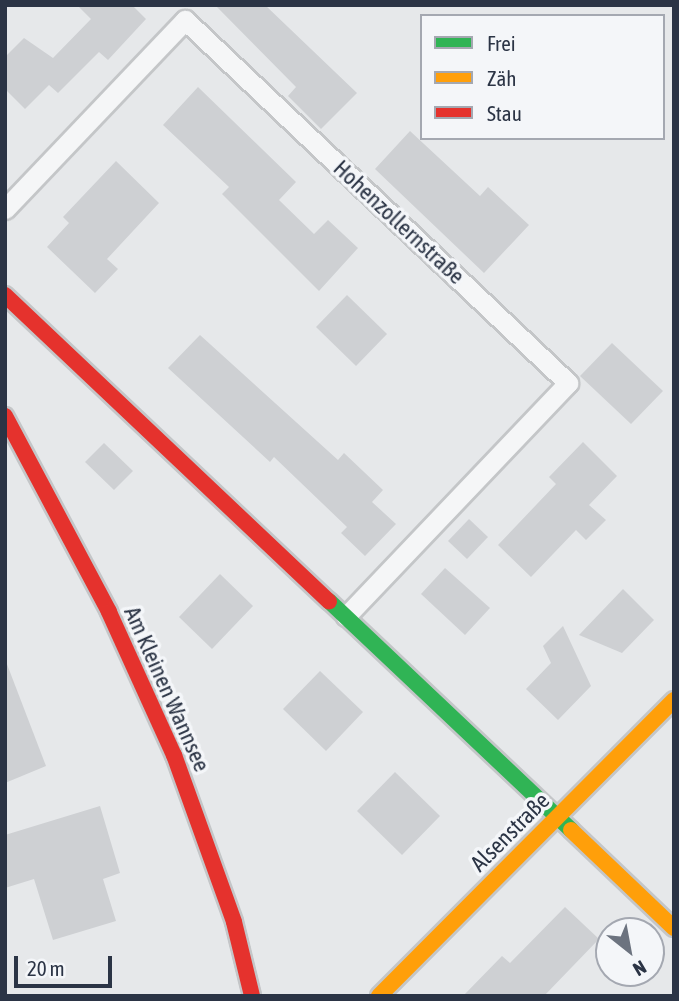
<!DOCTYPE html>
<html>
<head>
<meta charset="utf-8">
<style>
	body { margin:0 }
	#map { position:relative; width:679px; height:1001px; overflow:hidden; background:#e6e8ea; font-family:"Asap Condensed",sans-serif }
	div>[style] { position:absolute }
	.building>* { inset:0; background:#ced0d3 }
	.roads { filter:drop-shadow(2px 0 #c4c6c8) drop-shadow(-2px 0 #c4c6c8) drop-shadow(0 2px #c4c6c8) drop-shadow(0 -2px #c4c6c8) }
	.lane>* { height:19px; margin:-9.5px; padding:0 9.5px; transform-origin:9.5px; border-radius:9.5px; background:#f5f6f7 }
	.fast>* { height:16px; margin:-8px; padding:0 8px; transform-origin:8px; border-radius:8px; background:#30b455 }
	.slow>* { height:16px; margin:-8px; padding:0 8px; transform-origin:8px; border-radius:8px; background:#ff9f0a }
	.jam>* { height:16px; margin:-8px; padding:0 8px; transform-origin:8px; border-radius:8px; background:#e5322d }
	span { translate:-50% -50%; white-space:nowrap; text-align:center; line-height:1.15; -webkit-text-stroke:7px #f4f6f9; paint-order:stroke }
	.street-label { font-size:23px; color:#2b3445 }
	.frame { position:absolute; inset:0; border:7px solid #2b3445; pointer-events:none }
	.legend { position:absolute; left:420px; top:14px; width:245px; height:126px; box-sizing:border-box; background:#f4f6f9; border:2px solid #a4a8b1; margin:0; padding:9px 12px; list-style:none; font-size:21px; color:#2b3445 }
	.legend li { display:flex; align-items:center; gap:14px; height:35px }
	.legend b { width:35px; border:2px solid #a4a8b1 }
	.north { position:absolute; left:595px; top:917px; width:70px; height:70px; box-sizing:border-box; background:#f4f6f9; border:2px solid #a4a8b1; border-radius:50%; rotate:149deg; font-size:19px; font-weight:700; line-height:28px; text-align:center; color:#2b3445 }
	.north::after { content:''; display:block; margin:auto; width:24px; height:32px; background:#6c737f; clip-path:polygon(50% 0,100% 100%,50% 72%,0 100%) }
	.scale { position:absolute; left:14px; top:956px; width:98px; height:32px; box-sizing:border-box; border:4px solid #2b3445; border-top:0; padding-left:9px; font-size:21px; line-height:24px; white-space:nowrap; color:#2b3445; -webkit-text-stroke:5px #f4f6f9; paint-order:stroke }
</style>
</head>
<body>
<div id="map">
	<div class="building">
		<div style="clip-path:polygon(77px 5px,132px 5px,146px 19px,108px 60px,99px 52px,58px 93px,49px 85px,25px 109px,5px 89px,5px 57px,24px 38px,53px 58px,91px 19px)"></div>
		<div style="clip-path:polygon(215px 5px,265px 5px,357px 93px,321px 129px,288px 96px,296px 87px)"></div>
		<div style="clip-path:polygon(198px 87px,296px 182px,279px 200px,314px 234px,328px 220px,358px 248px,319px 291px,222px 194px,229px 187px,163px 125px)"></div>
		<div style="clip-path:polygon(410px 131px,480px 196px,488px 187px,529px 225px,484px 273px,375px 169px)"></div>
		<div style="clip-path:polygon(116px 161px,159px 203px,107px 259px,118px 269px,95px 293px,47px 247px,69px 223px,63px 217px)"></div>
		<div style="clip-path:polygon(347px 295px,387px 334px,356px 366px,316px 327px)"></div>
		<div style="clip-path:polygon(200px 335px,338px 460px,344px 453px,383px 490px,372px 502px,396px 524px,365px 556px,341px 533px,347px 527px,274px 457px,270px 462px,168px 368px)"></div>
		<div style="clip-path:polygon(612px 343px,663px 391px,631px 424px,580px 376px)"></div>
		<div style="clip-path:polygon(583px 442px,617px 476px,589px 505px,606px 520px,586px 540px,576px 530px,531px 577px,498px 545px,556px 484px,549px 477px)"></div>
		<div style="clip-path:polygon(104px 443px,133px 471px,114px 490px,85px 462px)"></div>
		<div style="clip-path:polygon(469px 519px,488px 537px,467px 559px,448px 541px)"></div>
		<div style="clip-path:polygon(445px 568px,490px 608px,465px 635px,421px 594px)"></div>
		<div style="clip-path:polygon(220px 574px,253px 606px,212px 649px,179px 617px)"></div>
		<div style="clip-path:polygon(623px 589px,654px 620px,622px 653px,579px 635px)"></div>
		<div style="clip-path:polygon(563px 626px,591px 686px,558px 720px,526px 689px,551px 663px,543px 646px)"></div>
		<div style="clip-path:polygon(5px 659px,46px 766px,5px 783px)"></div>
		<div style="clip-path:polygon(320px 671px,363px 712px,326px 751px,283px 709px)"></div>
		<div style="clip-path:polygon(395px 772px,440px 816px,402px 855px,357px 811px)"></div>
		<div style="clip-path:polygon(100px 806px,120px 873px,103px 879px,116px 921px,53px 940px,34px 879px,5px 888px,5px 835px)"></div>
		<div style="clip-path:polygon(565px 907px,599px 939px,544px 996px,463px 996px,502px 956px,510px 963px)"></div>
	</div>
	<div class="roads">
		<div class="lane">
			<div style="left:5px;top:209px;width:261px;rotate:-46.4deg"></div>
			<div style="left:185px;top:20px;width:528px;rotate:43.46deg"></div>
			<div style="left:568px;top:383px;width:322px;rotate:133.6deg"></div>
		</div>
		<div class="fast">
			<div style="left:329px;top:601px;width:333px;rotate:43.4deg"></div>
		</div>
		<div class="slow">
			<div style="left:571px;top:830px;width:142px;rotate:43.6deg"></div>
			<div style="left:379px;top:996px;width:418px;rotate:-45.1deg"></div>
		</div>
		<div class="jam">
			<div style="left:5px;top:295px;width:446px;rotate:43.4deg"></div>
			<div style="left:5px;top:416px;width:222px;rotate:62deg"></div>
			<div style="left:109px;top:612px;width:157px;rotate:65.6deg"></div>
			<div style="left:174px;top:755px;width:177px;rotate:70.2deg"></div>
			<div style="left:234px;top:922px;width:76px;rotate:76.3deg"></div>
		</div>
	</div>
	<div class="street-label">
		<span style="left:399px;top:222px;rotate:43deg">Hohenzollernstraße</span>
		<span style="left:167px;top:689px;rotate:66deg">Am Kleinen Wannsee</span>
		<span style="left:510px;top:832px;rotate:-45deg">Alsenstraße</span>
	</div>
	<div class="frame"></div>
	<ul class="legend">
	<li><b style="height:9px;background:#30b455"></b>Frei</li>
	<li><b style="height:9px;background:#ff9f0a"></b>Zäh</li>
	<li><b style="height:9px;background:#e5322d"></b>Stau</li>
	</ul>
	<div class="north">N</div>
	<div class="scale">20 m</div>
</div>
</body>
</html>
